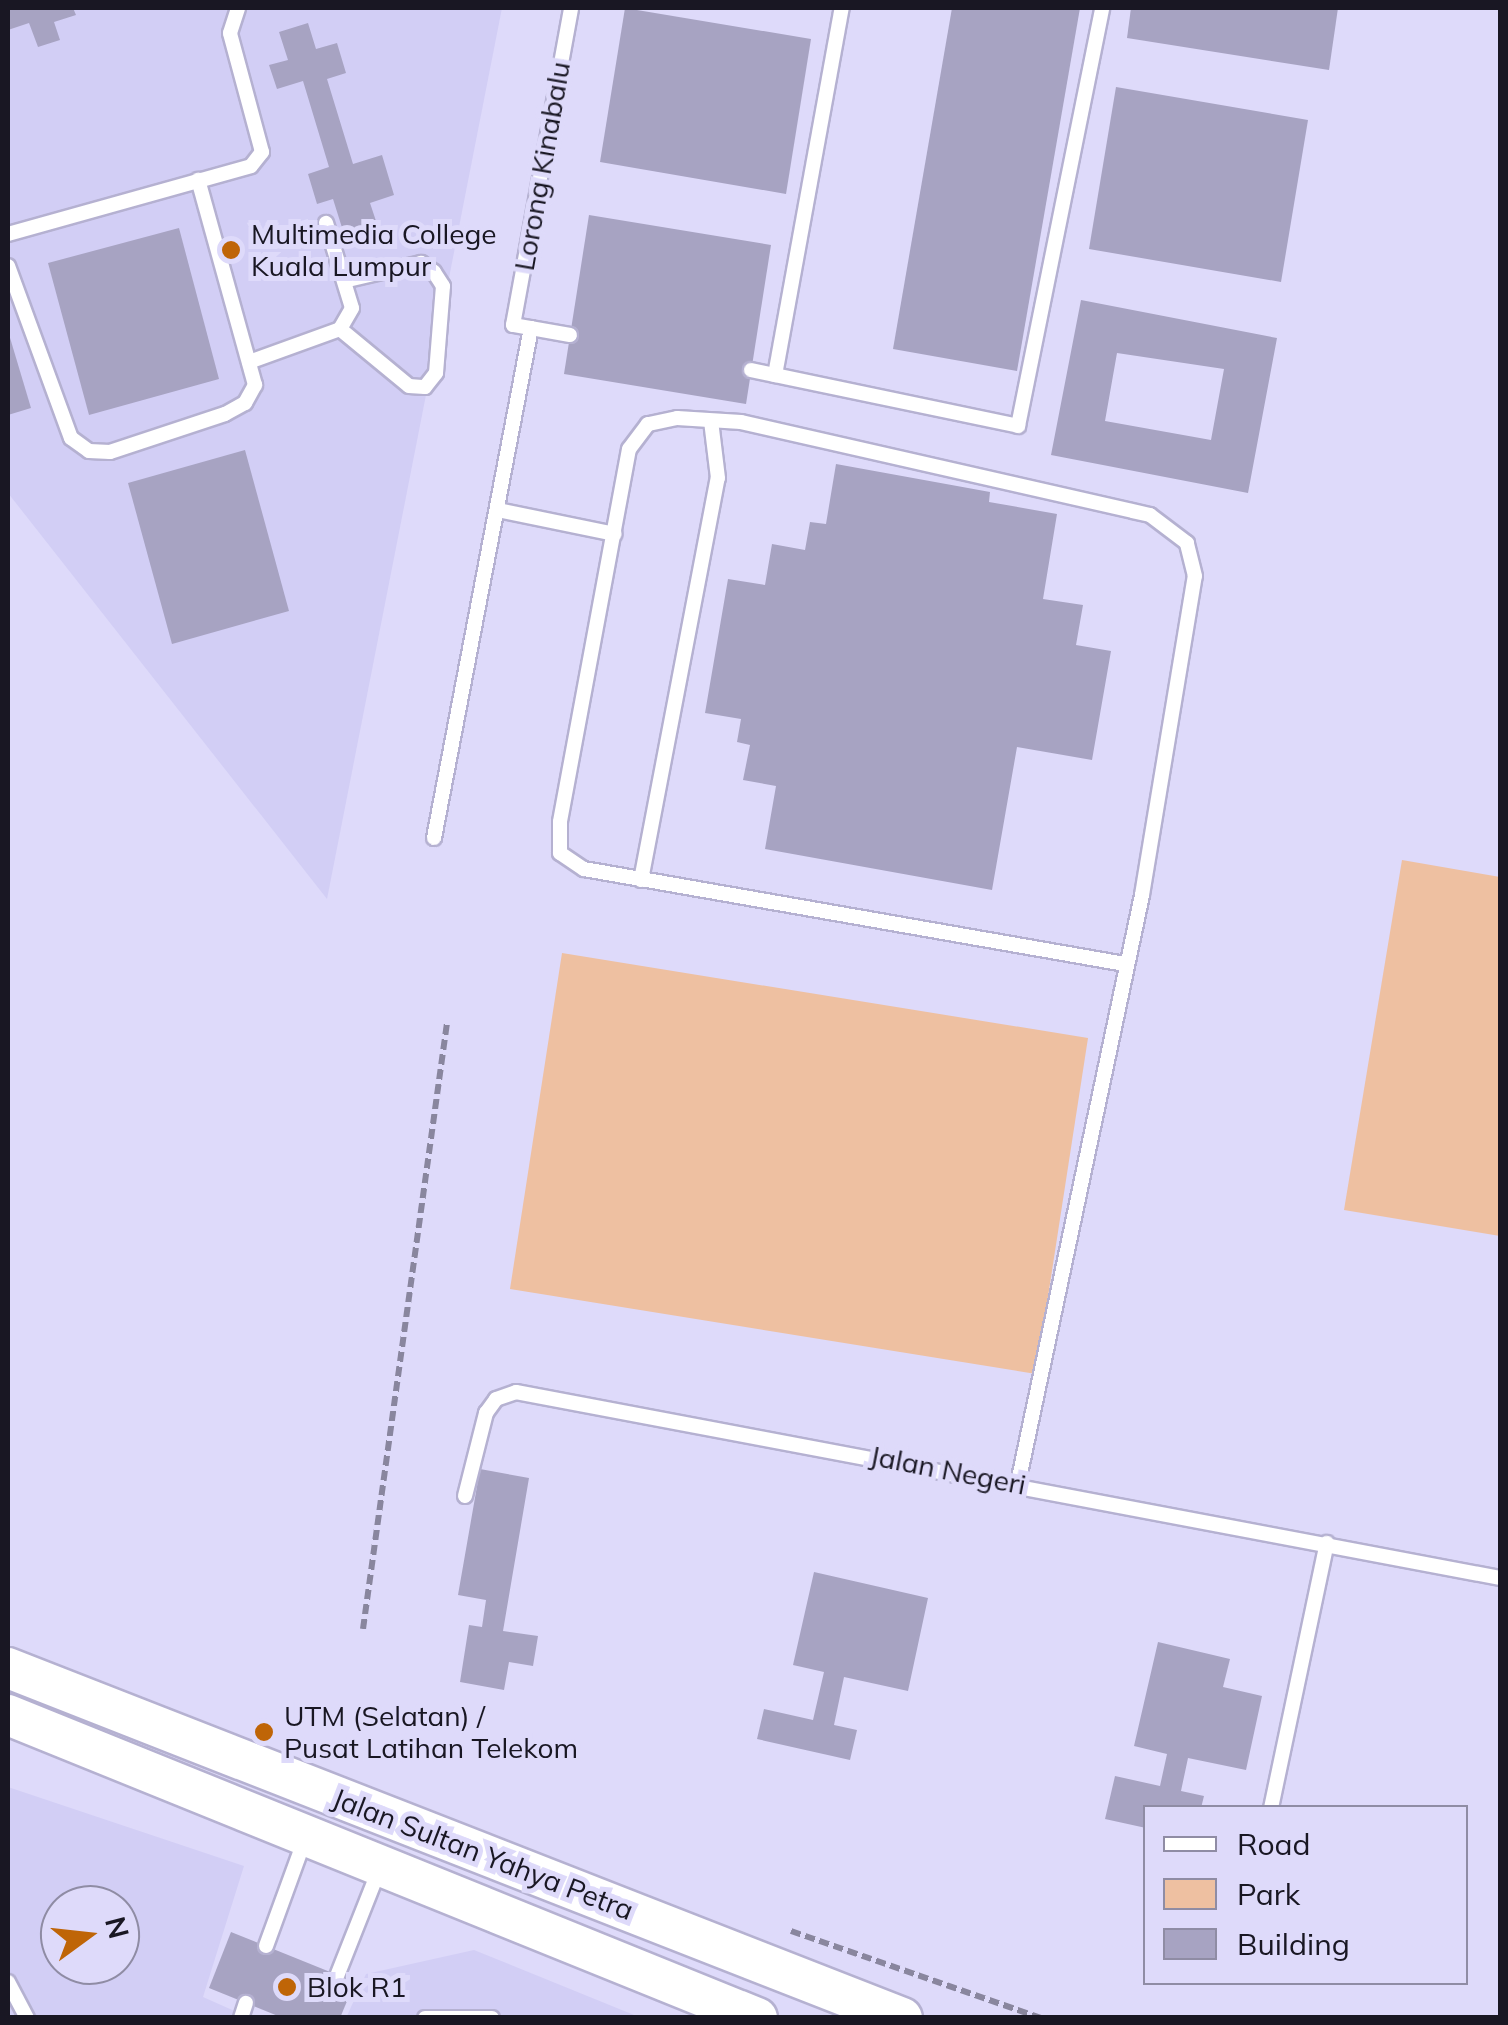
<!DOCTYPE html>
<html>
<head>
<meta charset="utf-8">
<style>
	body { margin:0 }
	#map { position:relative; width:1508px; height:2025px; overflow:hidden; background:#dedafa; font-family:Mulish,sans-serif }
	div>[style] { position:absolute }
	.built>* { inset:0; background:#d2cef5 }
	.green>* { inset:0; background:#eec0a1 }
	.building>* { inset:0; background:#a7a3c2 }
	.path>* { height:6px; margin-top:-3px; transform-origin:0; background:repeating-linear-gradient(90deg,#89869e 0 10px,transparent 0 15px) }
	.roads { filter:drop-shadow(2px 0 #b5b1d1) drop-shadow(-2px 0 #b5b1d1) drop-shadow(0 2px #b5b1d1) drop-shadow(0 -2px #b5b1d1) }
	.service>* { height:14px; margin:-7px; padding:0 7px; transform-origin:7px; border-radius:7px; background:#fff }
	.secondary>* { height:40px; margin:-20px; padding:0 20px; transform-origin:20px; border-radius:20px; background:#fff }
	.dots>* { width:28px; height:28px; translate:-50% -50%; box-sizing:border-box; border:5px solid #dedafa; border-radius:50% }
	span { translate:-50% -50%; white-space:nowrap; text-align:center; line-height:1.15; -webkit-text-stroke:10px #dedafa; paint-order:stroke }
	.street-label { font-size:28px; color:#191723 }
	.poi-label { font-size:28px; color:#191723 }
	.left { translate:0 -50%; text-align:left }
	.frame { position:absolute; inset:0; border:10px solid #191723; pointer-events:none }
	.legend { position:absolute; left:1143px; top:1805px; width:325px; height:180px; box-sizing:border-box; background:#dedafa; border:2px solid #8f8ca4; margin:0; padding:12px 18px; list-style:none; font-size:30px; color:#191723 }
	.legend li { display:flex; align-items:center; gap:20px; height:50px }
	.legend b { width:50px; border:2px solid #8f8ca4 }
	.north { position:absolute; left:40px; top:1885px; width:100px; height:100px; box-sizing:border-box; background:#dedafa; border:2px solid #8f8ca4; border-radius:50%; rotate:75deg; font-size:28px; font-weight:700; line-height:40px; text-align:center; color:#191723 }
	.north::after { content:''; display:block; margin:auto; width:35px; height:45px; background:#bf6507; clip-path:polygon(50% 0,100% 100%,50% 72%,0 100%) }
</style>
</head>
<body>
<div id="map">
	<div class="built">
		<div style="clip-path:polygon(8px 8px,502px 8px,327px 899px,8px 493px)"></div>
		<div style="clip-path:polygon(evenodd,8px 1787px,244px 1866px,203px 1997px,248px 2017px,8px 2018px,8px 1787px,60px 1905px,120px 1905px,120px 1965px,60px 1965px,60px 1905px)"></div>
		<div style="clip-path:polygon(474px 1950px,639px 2017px,346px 2018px,366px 1974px)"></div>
	</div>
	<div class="green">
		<div style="clip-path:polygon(1402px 860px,1500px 877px,1500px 1236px,1344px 1210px)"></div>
		<div style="clip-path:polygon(562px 953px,1088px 1038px,1036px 1374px,510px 1289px)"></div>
	</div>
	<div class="building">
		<div style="clip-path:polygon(8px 8px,73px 8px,76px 15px,54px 22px,60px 40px,38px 47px,29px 23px,8px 30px)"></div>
		<div style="clip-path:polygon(625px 8px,811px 39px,786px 194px,600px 162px)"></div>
		<div style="clip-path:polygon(952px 8px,1080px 8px,1017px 371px,893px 349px)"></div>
		<div style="clip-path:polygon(1131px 8px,1338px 8px,1329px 70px,1127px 38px)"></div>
		<div style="clip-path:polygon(308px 23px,316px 49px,337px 43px,346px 73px,327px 79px,353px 164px,382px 155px,394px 195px,370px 203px,377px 224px,344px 234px,333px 199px,317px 204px,308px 174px,329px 167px,303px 81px,277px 89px,269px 65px,288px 60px,279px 32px)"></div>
		<div style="clip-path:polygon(1116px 87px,1308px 120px,1281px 282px,1089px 249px)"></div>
		<div style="clip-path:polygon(589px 215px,771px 245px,746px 404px,564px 374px)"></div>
		<div style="clip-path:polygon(179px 228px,219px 379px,89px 415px,48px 263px)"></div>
		<div style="clip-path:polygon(evenodd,1081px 300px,1277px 338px,1248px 493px,1051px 455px,1081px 300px,1117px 353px,1224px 369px,1211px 440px,1105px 421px,1117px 353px)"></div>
		<div style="clip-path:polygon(8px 331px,31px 408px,8px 415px)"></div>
		<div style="clip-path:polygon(245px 450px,289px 611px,172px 644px,128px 483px)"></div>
		<div style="clip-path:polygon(836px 464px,990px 492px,989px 502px,1057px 514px,1043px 599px,1083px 605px,1076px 645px,1111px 651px,1092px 760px,1017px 747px,992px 890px,765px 849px,776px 786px,743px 780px,750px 745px,737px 742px,741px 719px,705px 713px,728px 579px,765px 585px,772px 544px,805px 550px,810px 522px,826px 524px)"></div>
		<div style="clip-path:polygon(480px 1469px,529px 1478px,503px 1631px,538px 1636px,533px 1666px,509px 1662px,504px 1690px,460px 1682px,469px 1625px,482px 1627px,486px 1600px,458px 1595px)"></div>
		<div style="clip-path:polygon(814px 1572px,928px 1598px,908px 1691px,844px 1677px,834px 1725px,857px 1730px,850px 1760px,757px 1739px,764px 1709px,813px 1720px,824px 1672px,793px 1665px)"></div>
		<div style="clip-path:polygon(1158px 1642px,1230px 1659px,1223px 1687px,1262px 1696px,1246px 1770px,1188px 1758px,1181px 1791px,1204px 1796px,1201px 1808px,1146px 1808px,1146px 1828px,1105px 1819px,1115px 1776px,1160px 1786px,1167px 1754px,1134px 1746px)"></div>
		<div style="clip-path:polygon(231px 1932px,355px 1982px,340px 2018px,283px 2018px,209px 1988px)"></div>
	</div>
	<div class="path">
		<div style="left:363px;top:1629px;width:612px;rotate:-82.11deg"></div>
		<div style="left:791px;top:1931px;width:265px;rotate:19.2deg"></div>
	</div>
	<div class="roads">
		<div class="service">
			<div style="left:8px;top:234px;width:252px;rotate:-15.6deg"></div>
			<div style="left:251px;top:166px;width:18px;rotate:-52deg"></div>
			<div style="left:262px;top:152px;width:123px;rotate:-105.1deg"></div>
			<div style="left:230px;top:33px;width:26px;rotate:-72deg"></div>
			<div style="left:8px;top:266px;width:183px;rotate:69.9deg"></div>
			<div style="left:71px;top:438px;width:22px;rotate:36deg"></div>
			<div style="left:89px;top:451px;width:21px;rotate:3deg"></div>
			<div style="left:110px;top:452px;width:121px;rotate:-18.3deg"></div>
			<div style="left:225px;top:414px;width:23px;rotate:-29deg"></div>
			<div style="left:245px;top:403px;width:21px;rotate:-61deg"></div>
			<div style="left:255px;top:385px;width:213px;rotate:-105.5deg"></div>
			<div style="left:340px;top:329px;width:89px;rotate:39.6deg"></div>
			<div style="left:409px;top:386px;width:16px;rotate:4deg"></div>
			<div style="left:425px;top:387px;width:18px;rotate:-52deg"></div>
			<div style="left:436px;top:373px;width:87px;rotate:-85.4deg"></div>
			<div style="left:443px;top:286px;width:17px;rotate:-123deg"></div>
			<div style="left:434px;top:272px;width:16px;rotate:-145deg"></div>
			<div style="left:421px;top:263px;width:75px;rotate:166.9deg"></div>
			<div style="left:570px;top:335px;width:58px;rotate:-170deg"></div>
			<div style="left:513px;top:325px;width:322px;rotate:-79.6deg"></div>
			<div style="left:249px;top:362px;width:97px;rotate:-19.9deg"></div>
			<div style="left:340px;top:329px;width:24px;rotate:-60deg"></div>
			<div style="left:352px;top:308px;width:89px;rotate:-107deg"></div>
			<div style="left:751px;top:370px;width:273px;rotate:11.8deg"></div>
			<div style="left:1018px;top:426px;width:426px;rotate:-78.6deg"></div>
			<div style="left:775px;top:375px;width:373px;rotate:-79.7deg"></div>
			<div style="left:498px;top:510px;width:119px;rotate:11.6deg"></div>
			<div style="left:434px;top:838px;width:519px;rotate:-79.23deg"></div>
			<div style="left:641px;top:880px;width:409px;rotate:-79.2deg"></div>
			<div style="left:718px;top:478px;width:57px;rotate:-97deg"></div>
			<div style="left:1018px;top:1483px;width:601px;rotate:-78.09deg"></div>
			<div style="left:1142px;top:895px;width:323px;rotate:-80.6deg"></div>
			<div style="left:1195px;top:576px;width:34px;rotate:-104deg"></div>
			<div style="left:1187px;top:543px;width:46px;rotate:-142.9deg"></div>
			<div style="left:1150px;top:515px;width:419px;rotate:-167.2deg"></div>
			<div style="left:741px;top:422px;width:64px;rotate:-176.4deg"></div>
			<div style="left:677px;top:418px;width:30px;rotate:168deg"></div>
			<div style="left:648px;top:424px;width:31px;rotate:127deg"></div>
			<div style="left:629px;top:449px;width:379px;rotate:100.5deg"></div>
			<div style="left:560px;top:822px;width:31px;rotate:90deg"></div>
			<div style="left:560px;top:853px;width:29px;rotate:34deg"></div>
			<div style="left:584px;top:869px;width:549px;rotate:9.96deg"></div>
			<div style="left:465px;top:1496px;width:86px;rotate:-75.8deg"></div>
			<div style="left:486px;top:1413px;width:17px;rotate:-54deg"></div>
			<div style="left:496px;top:1399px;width:21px;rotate:-19deg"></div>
			<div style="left:516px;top:1392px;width:1001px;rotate:10.7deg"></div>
			<div style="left:1271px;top:1808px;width:271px;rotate:-78.1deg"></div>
			<div style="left:266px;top:1946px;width:114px;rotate:-70deg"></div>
			<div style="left:337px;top:1976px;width:114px;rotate:-68.4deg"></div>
			<div style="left:8px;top:1982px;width:41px;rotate:62.2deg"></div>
			<div style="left:241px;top:2018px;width:16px;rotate:-72deg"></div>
			<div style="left:425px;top:2018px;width:67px"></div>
		</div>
		<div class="secondary">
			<div style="left:8px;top:1668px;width:960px;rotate:21.38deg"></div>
			<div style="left:8px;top:1715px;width:808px;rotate:22.03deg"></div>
		</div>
	</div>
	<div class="dots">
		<div style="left:231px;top:250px;background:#bf6507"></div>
		<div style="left:264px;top:1732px;background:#bf6507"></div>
		<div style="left:287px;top:1987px;background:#bf6507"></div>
	</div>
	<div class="street-label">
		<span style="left:542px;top:166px;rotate:-80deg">Lorong Kinabalu</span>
		<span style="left:948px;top:1470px;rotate:11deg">Jalan Negeri</span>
		<span style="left:483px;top:1854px;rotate:21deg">Jalan Sultan Yahya Petra</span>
	</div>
	<div class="poi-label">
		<span class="left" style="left:251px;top:250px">Multimedia College<br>Kuala Lumpur</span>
		<span class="left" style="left:284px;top:1732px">UTM (Selatan) /<br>Pusat Latihan Telekom</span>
		<span class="left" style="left:307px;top:1987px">Blok R1</span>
	</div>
	<div class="frame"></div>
	<ul class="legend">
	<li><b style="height:12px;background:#fff"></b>Road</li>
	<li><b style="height:28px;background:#eec0a1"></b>Park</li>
	<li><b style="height:28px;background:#a7a3c2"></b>Building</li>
	</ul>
	<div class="north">N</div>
</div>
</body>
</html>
